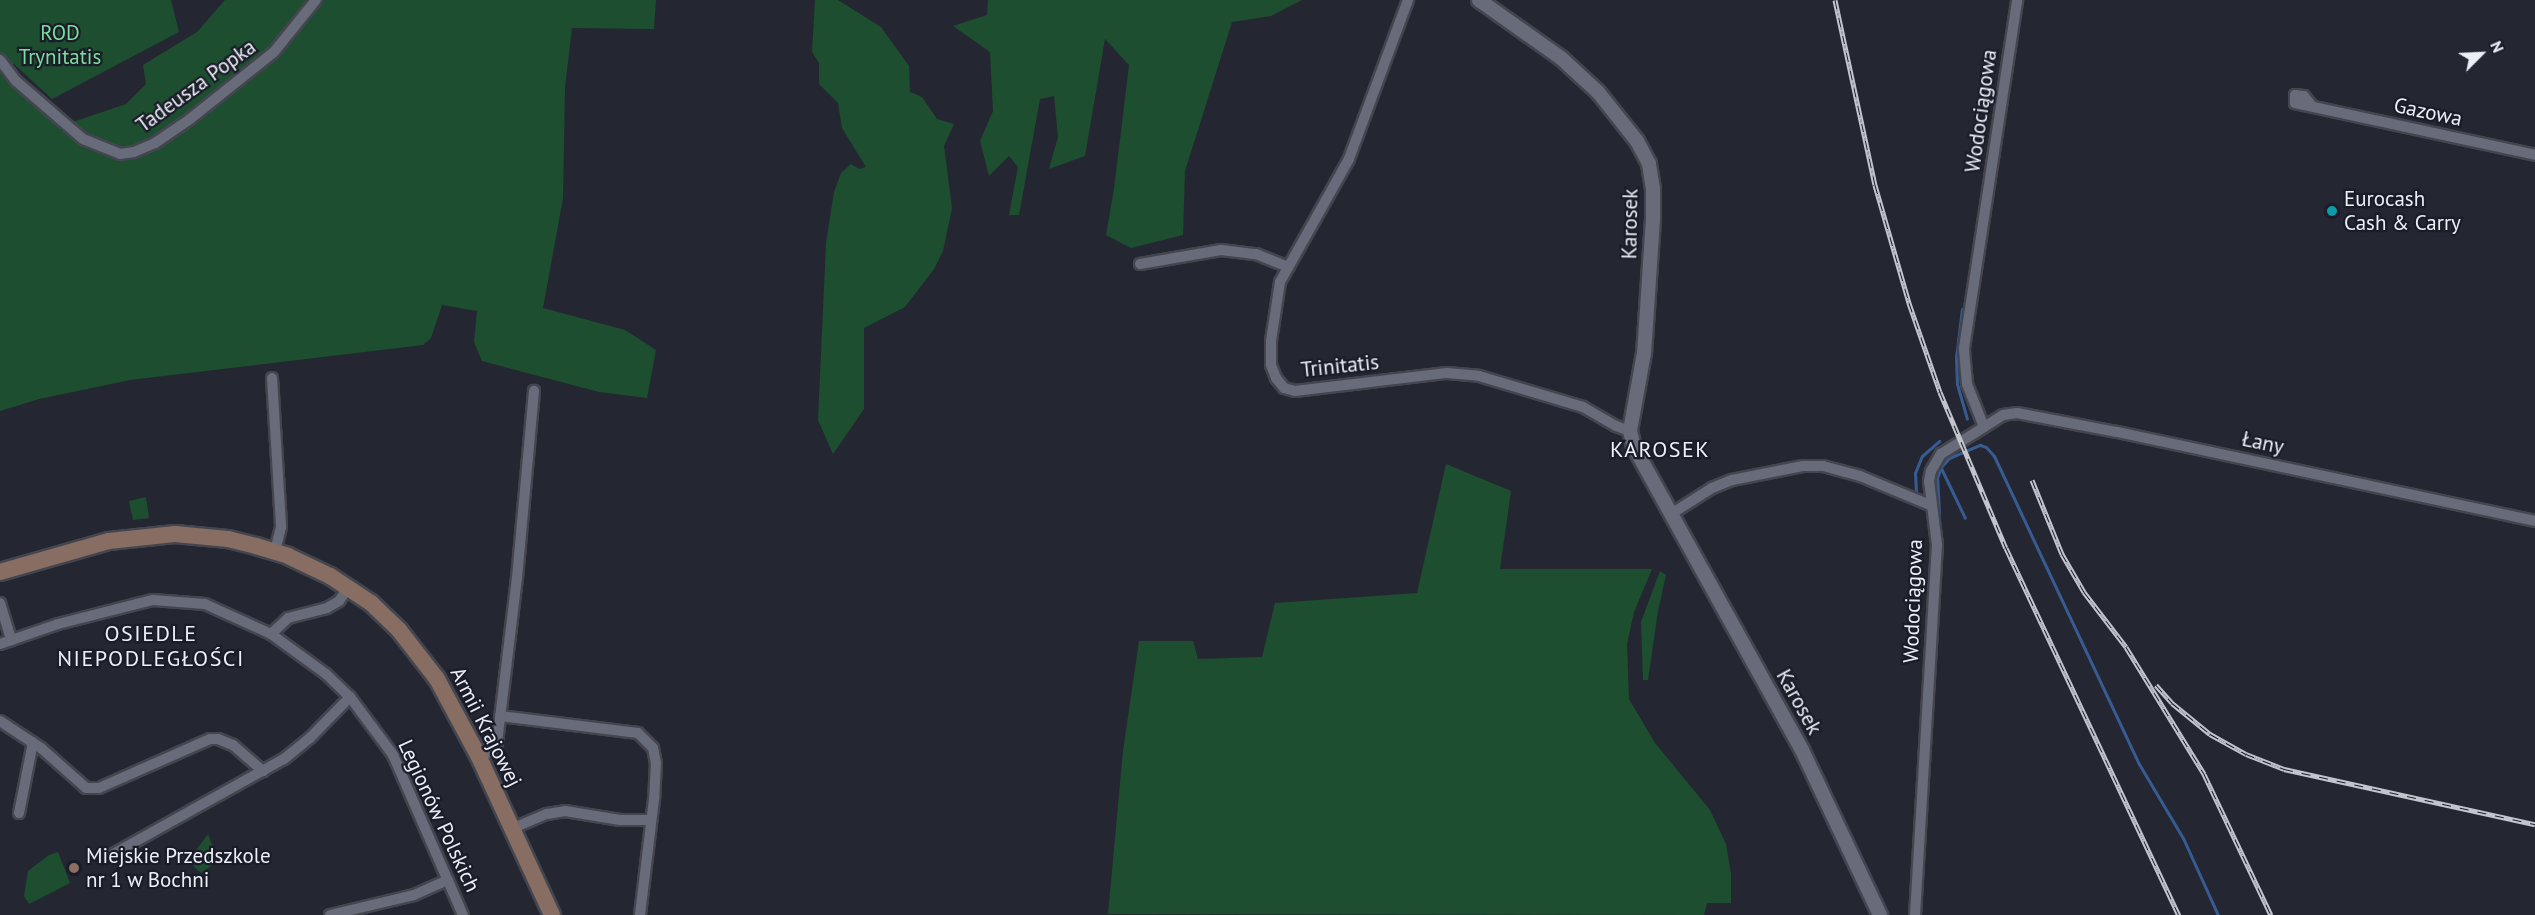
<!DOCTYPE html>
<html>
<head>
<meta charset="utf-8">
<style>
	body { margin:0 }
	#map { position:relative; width:2535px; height:915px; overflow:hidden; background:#242732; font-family:"PT Sans",sans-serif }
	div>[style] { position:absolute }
	.green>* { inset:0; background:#1d4e30 }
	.stream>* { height:3px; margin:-1.5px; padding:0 1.5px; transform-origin:1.5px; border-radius:1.5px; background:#375c92 }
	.roads { filter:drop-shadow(2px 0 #43454f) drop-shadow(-2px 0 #43454f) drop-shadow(0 2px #43454f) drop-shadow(0 -2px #43454f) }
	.minor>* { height:10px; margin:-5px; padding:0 5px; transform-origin:5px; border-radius:5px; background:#686b79 }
	.tertiary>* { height:14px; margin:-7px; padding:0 7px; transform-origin:7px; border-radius:7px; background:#686b79 }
	.secondary>* { height:16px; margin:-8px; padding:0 8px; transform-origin:8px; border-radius:8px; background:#876d62 }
	.rail>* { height:5px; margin-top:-2.5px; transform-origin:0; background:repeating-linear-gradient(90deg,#1a1d28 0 9px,#c3c5ce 0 18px); box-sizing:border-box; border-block:2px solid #c3c5ce }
	.dots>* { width:16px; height:16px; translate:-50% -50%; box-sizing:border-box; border:3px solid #1a1d28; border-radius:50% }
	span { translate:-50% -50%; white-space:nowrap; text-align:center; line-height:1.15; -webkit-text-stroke:4.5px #1a1d28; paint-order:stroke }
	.park-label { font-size:21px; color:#7cdd9f }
	.street-label { font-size:21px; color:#edeff7 }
	.poi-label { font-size:21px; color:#edeff7 }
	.left { translate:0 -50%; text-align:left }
	.neighbourhood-label { font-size:22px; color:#edeff7; letter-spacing:1.5px }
	.north { position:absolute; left:2451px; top:24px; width:60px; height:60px; -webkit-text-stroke:4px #1a1d28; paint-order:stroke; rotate:66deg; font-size:16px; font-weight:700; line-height:24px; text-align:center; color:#edeff7 }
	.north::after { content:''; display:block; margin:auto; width:21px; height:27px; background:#edeff7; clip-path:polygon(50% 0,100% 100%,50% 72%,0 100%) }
</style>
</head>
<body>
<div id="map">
	<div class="green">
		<div style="clip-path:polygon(0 0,171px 0,179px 32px,52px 99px,14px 64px,0 69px)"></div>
		<div style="clip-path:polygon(225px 0,656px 0,654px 29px,572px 28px,565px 87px,563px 198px,543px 308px,625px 330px,656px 350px,647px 398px,599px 392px,482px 361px,474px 342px,477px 311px,442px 305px,431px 338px,423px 345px,130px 380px,39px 399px,0 411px,0 70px,58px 127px,126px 104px,146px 84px,143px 65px,197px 32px)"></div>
		<div style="clip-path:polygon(815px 0,838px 0,881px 27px,909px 66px,910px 92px,922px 97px,937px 119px,954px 124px,944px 146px,952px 208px,943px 251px,934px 269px,905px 307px,864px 328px,864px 409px,833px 454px,818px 420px,826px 243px,834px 192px,841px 173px,851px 164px,859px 169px,866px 167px,842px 128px,838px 103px,819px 84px,819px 63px,812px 52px)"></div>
		<div style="clip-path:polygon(988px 0,1302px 0,1271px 16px,1232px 22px,1185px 171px,1183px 235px,1131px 248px,1106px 235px,1114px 189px,1129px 65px,1105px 39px,1085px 156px,1049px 169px,1058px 137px,1054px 96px,1040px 99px,1019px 215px,1009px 215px,1018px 167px,1009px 156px,989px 176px,980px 141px,993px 111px,990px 52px,953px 26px,987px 15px)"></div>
		<div style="clip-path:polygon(1446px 464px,1511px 491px,1500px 569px,1652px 569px,1634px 612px,1627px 644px,1629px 699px,1655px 743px,1710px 810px,1726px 844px,1731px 874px,1731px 903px,1707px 903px,1704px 915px,1108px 914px,1123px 751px,1139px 641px,1193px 641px,1198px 659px,1262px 657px,1275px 603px,1417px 593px)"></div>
		<div style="clip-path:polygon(146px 497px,149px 518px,133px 520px,129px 501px)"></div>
		<div style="clip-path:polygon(1660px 571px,1666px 575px,1658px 611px,1648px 680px,1643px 680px,1641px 622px)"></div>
		<div style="clip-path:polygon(208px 834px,218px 861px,201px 873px,188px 861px)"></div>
		<div style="clip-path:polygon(58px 852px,70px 883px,29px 904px,24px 896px,28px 871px,49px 855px)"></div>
	</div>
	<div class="stream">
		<div style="left:1962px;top:309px;width:48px;rotate:97.1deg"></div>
		<div style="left:1956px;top:357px;width:27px;rotate:88deg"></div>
		<div style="left:1957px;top:384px;width:36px;rotate:74deg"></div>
		<div style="left:1941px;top:468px;width:55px;rotate:64.4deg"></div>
		<div style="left:1916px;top:492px;width:19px;rotate:-93deg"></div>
		<div style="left:1915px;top:473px;width:18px;rotate:-68deg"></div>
		<div style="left:1922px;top:456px;width:23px;rotate:-41deg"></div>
		<div style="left:1939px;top:513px;width:35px;rotate:-93deg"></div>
		<div style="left:1937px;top:478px;width:12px;rotate:-70deg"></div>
		<div style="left:1941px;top:467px;width:12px;rotate:-48deg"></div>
		<div style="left:1949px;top:458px;width:34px;rotate:-23deg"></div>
		<div style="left:1980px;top:445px;width:6px;rotate:18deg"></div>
		<div style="left:1986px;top:447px;width:12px;rotate:48deg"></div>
		<div style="left:1994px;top:456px;width:340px;rotate:64.8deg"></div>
		<div style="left:2139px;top:764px;width:86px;rotate:59.3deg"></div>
		<div style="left:2183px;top:838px;width:85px;rotate:65.6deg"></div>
	</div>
	<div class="roads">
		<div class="minor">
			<div style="left:1408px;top:0;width:170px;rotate:110.4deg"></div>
			<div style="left:1349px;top:159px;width:141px;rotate:119.3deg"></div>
			<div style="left:1280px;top:282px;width:60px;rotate:98.7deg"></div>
			<div style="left:1271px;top:341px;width:24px;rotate:90deg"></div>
			<div style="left:1271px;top:365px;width:14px;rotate:69deg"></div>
			<div style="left:1276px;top:378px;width:13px;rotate:51deg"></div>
			<div style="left:1284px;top:388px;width:11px;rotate:15deg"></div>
			<div style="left:1295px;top:391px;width:153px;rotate:-6.8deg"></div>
			<div style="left:1447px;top:373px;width:32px;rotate:5deg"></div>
			<div style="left:1479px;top:376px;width:109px;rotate:16.6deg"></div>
			<div style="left:1583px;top:407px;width:38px;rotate:30deg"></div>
			<div style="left:1616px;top:426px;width:15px;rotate:20deg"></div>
			<div style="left:0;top:60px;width:26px;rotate:53deg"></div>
			<div style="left:16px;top:81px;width:89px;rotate:40.9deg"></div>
			<div style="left:83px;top:139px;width:40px;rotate:22deg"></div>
			<div style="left:120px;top:154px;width:14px;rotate:-8deg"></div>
			<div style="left:134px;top:152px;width:23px;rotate:-23deg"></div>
			<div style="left:155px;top:143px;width:42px;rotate:-34.4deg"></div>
			<div style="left:190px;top:119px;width:107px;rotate:-38.6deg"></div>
			<div style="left:274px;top:52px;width:67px;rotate:-51.1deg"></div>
			<div style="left:2312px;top:106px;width:13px;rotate:-129deg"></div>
			<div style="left:2304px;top:96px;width:9px;rotate:-174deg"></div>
			<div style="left:2295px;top:95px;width:8px;rotate:90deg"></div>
			<div style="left:2295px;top:103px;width:246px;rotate:12.2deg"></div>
			<div style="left:1140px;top:264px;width:82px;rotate:-9.8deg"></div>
			<div style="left:1221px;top:250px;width:35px;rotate:7deg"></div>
			<div style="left:1256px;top:254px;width:35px;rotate:22deg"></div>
			<div style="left:272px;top:378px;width:149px;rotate:86.5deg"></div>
			<div style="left:281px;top:527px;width:25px;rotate:104deg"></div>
			<div style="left:1984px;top:427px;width:22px;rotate:-32deg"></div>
			<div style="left:2003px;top:415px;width:14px;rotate:-8deg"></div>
			<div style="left:2017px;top:413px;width:102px;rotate:10.8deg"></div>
			<div style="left:2117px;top:432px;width:427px;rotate:12deg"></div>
			<div style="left:1671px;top:514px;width:49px;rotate:-32.4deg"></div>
			<div style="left:1712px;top:488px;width:22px;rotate:-22deg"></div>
			<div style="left:1732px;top:480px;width:72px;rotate:-11.2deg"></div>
			<div style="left:1803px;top:466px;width:20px"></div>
			<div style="left:1823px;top:466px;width:38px;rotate:15deg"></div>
			<div style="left:1860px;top:476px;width:76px;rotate:22.5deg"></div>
			<div style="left:0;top:603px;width:39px;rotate:73deg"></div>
			<div style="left:271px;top:634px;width:23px;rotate:-43deg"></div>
			<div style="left:288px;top:618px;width:40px;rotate:-14.4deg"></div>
			<div style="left:327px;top:608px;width:14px;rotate:-30deg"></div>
			<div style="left:339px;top:601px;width:16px;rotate:-55deg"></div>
			<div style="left:0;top:644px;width:61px;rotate:-19deg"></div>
			<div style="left:58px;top:624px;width:98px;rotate:-14.2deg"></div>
			<div style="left:153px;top:600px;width:52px;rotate:4.4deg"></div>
			<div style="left:205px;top:604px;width:72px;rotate:24.4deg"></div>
			<div style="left:271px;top:634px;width:68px;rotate:36deg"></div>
			<div style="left:326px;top:674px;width:33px;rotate:44deg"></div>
			<div style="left:350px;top:697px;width:72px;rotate:53.4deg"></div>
			<div style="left:393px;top:755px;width:175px;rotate:66.4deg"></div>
			<div style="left:500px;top:716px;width:139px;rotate:7deg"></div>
			<div style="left:638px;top:733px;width:21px;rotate:45deg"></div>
			<div style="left:653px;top:748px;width:15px;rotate:79deg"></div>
			<div style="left:656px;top:763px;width:36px;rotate:93deg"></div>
			<div style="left:654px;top:799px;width:117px;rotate:96.9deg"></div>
			<div style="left:0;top:721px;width:49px;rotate:33.4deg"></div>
			<div style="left:41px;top:748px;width:60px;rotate:41.6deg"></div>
			<div style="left:86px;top:788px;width:13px"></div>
			<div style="left:99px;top:788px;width:121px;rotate:-23.8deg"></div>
			<div style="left:210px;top:739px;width:8px"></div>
			<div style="left:218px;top:739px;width:16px;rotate:22deg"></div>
			<div style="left:233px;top:745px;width:40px;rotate:41deg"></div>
			<div style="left:479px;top:757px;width:11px;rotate:-27deg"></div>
			<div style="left:489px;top:752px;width:12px;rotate:-48deg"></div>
			<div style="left:497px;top:743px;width:166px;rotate:-83.1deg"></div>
			<div style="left:517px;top:578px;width:188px;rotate:-84.8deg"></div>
			<div style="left:19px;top:813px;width:72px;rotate:-78.8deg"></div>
			<div style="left:511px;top:829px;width:39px;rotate:-23deg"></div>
			<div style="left:547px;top:814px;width:18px;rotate:-9deg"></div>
			<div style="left:565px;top:811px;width:56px;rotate:9.3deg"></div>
			<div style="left:620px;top:820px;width:31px"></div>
			<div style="left:113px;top:854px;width:196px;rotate:-29.1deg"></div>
			<div style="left:284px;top:759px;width:33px;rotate:-39deg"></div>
			<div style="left:310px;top:738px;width:57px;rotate:-45.7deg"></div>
			<div style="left:330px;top:915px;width:86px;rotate:-13.4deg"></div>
			<div style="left:414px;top:895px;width:37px;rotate:-24deg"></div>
			<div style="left:1915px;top:915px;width:371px;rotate:-86.6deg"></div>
			<div style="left:1937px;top:545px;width:64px;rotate:-97.1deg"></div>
			<div style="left:1929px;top:481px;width:10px;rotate:-79deg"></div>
			<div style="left:1931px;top:471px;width:20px;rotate:-60deg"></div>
			<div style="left:1941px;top:454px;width:51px;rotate:-32.1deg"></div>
			<div style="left:1984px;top:427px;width:46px;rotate:-111.6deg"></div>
			<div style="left:1967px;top:384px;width:36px;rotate:-95deg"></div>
			<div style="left:1964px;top:348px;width:352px;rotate:-81.3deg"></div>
		</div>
		<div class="tertiary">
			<div style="left:1479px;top:0;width:100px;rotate:35.3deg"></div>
			<div style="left:1561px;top:58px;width:50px;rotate:42.6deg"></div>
			<div style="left:1598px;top:92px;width:63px;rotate:51.5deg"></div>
			<div style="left:1637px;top:141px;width:26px;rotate:62deg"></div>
			<div style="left:1649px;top:164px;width:24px;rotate:81deg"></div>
			<div style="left:1653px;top:188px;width:31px;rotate:90deg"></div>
			<div style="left:1653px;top:219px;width:134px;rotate:93.8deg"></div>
			<div style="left:1644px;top:353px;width:79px;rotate:100.2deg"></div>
			<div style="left:1630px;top:431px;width:16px;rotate:76deg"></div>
			<div style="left:1634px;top:447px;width:346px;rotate:61deg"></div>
			<div style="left:1802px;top:750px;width:183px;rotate:64.7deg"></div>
		</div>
		<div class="secondary">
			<div style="left:0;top:572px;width:113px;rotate:-15.9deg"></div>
			<div style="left:109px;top:541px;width:66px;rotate:-6.1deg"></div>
			<div style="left:175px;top:534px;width:53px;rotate:5.4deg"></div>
			<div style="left:228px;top:539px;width:29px;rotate:14deg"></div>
			<div style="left:256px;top:546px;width:34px;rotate:17deg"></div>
			<div style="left:288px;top:556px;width:47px;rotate:25.5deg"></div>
			<div style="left:330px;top:576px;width:49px;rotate:33.4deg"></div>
			<div style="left:371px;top:603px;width:39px;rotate:44deg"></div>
			<div style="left:399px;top:630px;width:62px;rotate:52.2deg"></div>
			<div style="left:437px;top:679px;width:89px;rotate:61.7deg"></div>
			<div style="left:479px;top:757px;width:174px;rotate:65.2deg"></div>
		</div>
	</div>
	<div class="rail">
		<div style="left:1835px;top:0;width:189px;rotate:77.8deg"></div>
		<div style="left:1875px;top:185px;width:123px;rotate:73.9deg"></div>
		<div style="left:1909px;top:303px;width:94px;rotate:70.8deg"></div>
		<div style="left:1940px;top:392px;width:169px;rotate:67.1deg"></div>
		<div style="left:2006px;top:548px;width:406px;rotate:64.8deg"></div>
		<div style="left:2032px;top:480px;width:80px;rotate:67.9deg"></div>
		<div style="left:2062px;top:554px;width:44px;rotate:59.9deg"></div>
		<div style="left:2084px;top:592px;width:69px;rotate:52.6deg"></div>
		<div style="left:2126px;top:647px;width:149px;rotate:58.4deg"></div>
		<div style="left:2204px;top:774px;width:156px;rotate:64.6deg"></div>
		<div style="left:2156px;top:685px;width:24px;rotate:48deg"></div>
		<div style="left:2172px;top:703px;width:49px;rotate:39.2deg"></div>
		<div style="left:2210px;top:734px;width:41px;rotate:29.1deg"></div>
		<div style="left:2246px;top:754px;width:41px;rotate:21.5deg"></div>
		<div style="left:2284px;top:769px;width:257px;rotate:12.4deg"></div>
	</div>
	<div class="dots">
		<div style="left:2332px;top:211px;background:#0f9aa8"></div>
		<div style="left:74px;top:868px;background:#8d6e63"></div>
	</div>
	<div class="park-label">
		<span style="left:60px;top:45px">ROD<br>Trynitatis</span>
	</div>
	<div class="street-label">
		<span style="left:196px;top:86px;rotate:-36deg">Tadeusza Popka</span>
		<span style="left:1981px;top:111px;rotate:-82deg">Wodociągowa</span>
		<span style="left:2428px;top:112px;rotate:12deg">Gazowa</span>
		<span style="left:1630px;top:224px;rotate:-89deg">Karosek</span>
		<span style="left:1340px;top:366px;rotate:-6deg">Trinitatis</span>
		<span style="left:2263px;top:443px;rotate:12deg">Łany</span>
		<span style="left:1913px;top:601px;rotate:-88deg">Wodociągowa</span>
		<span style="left:1799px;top:702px;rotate:61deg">Karosek</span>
		<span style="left:486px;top:727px;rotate:63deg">Armii Krajowej</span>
		<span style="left:439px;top:816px;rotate:65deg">Legionów Polskich</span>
	</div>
	<div class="poi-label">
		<span class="left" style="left:2344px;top:211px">Eurocash<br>Cash &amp; Carry</span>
		<span class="left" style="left:86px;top:868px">Miejskie Przedszkole<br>nr 1 w Bochni</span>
	</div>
	<div class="neighbourhood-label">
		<span style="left:1660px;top:450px">KAROSEK</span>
		<span style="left:151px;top:646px">OSIEDLE<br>NIEPODLEGŁOŚCI</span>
	</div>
	<div class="north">N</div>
</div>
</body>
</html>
